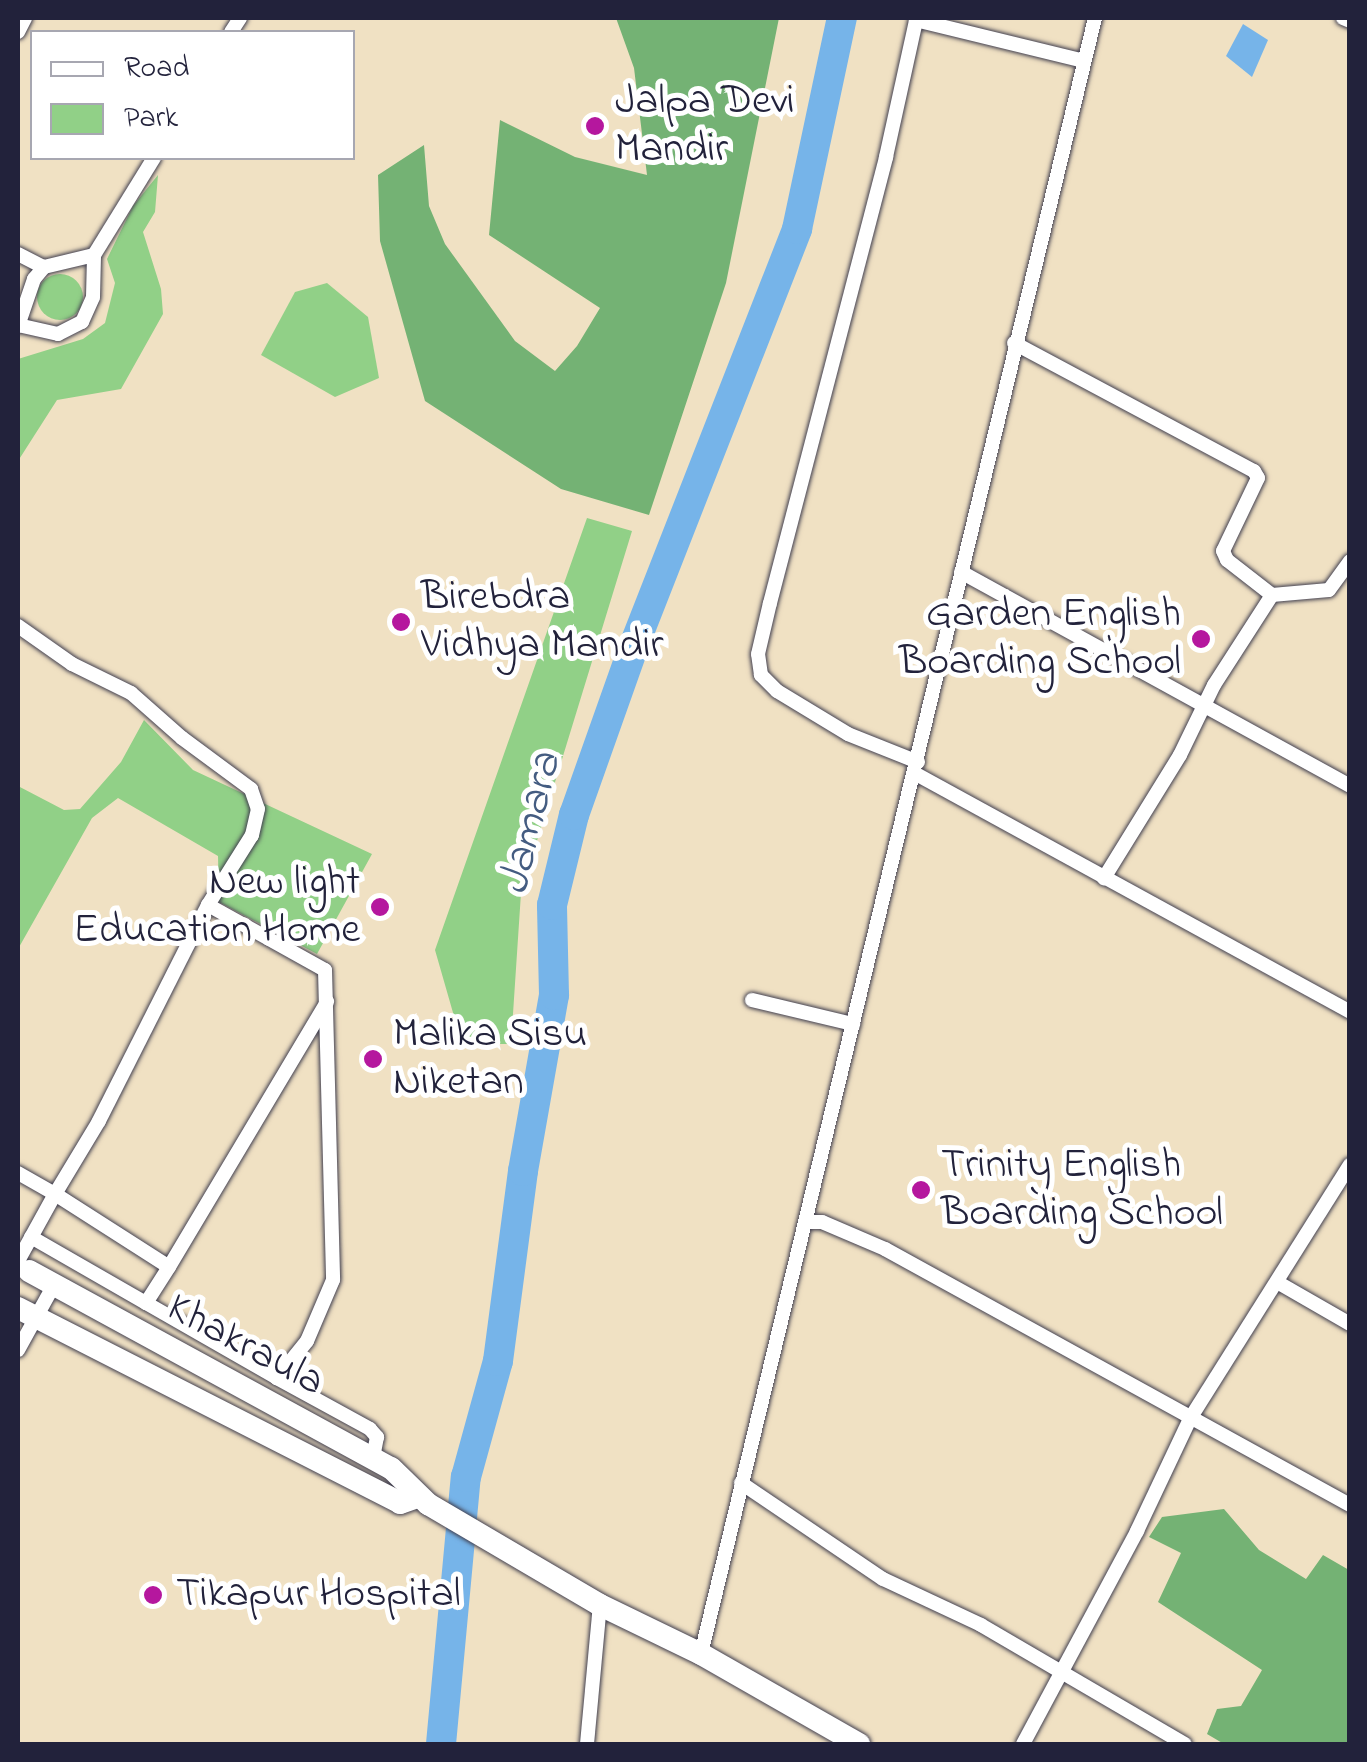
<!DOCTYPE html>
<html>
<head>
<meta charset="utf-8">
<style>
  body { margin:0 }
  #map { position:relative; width:1367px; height:1762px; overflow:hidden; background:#f0e1c3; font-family:"Indie Flower",sans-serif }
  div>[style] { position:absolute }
  .green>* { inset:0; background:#91d087 }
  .round { border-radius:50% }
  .forest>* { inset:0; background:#74b274 }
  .water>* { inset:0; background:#76b4e9 }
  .river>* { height:30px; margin:-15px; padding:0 15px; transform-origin:15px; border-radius:15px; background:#76b4e9 }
  .roads { filter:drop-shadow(0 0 2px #413f4f) drop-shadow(0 0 2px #413f4f) }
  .minor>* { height:14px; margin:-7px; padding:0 7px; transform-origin:7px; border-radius:7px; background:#fff }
  .primary>* { height:22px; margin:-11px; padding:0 11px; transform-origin:11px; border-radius:11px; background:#fff }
  .dots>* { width:28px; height:28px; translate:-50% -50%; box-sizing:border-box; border:5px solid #fff; border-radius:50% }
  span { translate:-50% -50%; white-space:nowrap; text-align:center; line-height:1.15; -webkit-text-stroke:10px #fff; paint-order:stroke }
  .poi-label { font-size:42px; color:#22223b }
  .left { translate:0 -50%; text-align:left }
  .right { translate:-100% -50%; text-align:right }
  .street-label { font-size:42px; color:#22223b }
  .water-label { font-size:45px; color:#445c81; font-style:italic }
  .frame { position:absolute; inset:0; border:20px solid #22223b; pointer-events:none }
  .legend { position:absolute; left:30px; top:30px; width:325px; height:130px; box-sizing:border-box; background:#fff; border:2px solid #a7a7b1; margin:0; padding:12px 18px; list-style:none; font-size:30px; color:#22223b }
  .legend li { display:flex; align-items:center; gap:20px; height:50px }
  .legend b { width:50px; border:2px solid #a7a7b1 }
</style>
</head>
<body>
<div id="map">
  <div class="green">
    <i style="clip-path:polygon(158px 175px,155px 212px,143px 232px,161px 289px,163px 314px,121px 389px,57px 400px,18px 461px,18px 359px,83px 339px,105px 323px,115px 283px,107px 259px,133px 206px)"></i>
    <i class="round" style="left:37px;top:274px;width:46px;height:46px"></i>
    <i style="clip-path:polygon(327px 283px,368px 317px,379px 378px,335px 397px,261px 355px,295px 292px)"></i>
    <i style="clip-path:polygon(587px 518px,632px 531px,521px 893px,511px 1044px,462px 1044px,435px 950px)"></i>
    <i style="clip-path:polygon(144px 720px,193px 770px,372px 854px,317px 954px,219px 902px,218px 856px,118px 798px,92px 818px,18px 949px,18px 786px,64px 810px,80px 809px,121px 762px)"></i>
  </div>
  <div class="forest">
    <i style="clip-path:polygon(616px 18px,779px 18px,726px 283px,649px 515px,561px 489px,425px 401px,380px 241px,378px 175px,424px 145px,429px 206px,445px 244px,515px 341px,555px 371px,577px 346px,600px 308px,489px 235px,500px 120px,575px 157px,647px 175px,634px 68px)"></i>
    <i style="clip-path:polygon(1224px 1509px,1259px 1550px,1306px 1579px,1323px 1555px,1349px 1570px,1349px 1744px,1224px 1744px,1207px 1734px,1217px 1709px,1241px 1706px,1262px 1670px,1158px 1602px,1181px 1553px,1149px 1537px,1162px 1517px)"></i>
  </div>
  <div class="water">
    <i style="clip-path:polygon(1243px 24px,1268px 40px,1252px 77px,1226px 56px)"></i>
  </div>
  <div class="river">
    <i style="left:441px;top:1744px;width:268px;rotate:-84.7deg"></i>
    <i style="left:466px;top:1477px;width:120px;rotate:-74.6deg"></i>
    <i style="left:498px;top:1361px;width:192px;rotate:-82.5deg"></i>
    <i style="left:523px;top:1171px;width:179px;rotate:-80deg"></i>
    <i style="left:554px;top:995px;width:90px;rotate:-91.3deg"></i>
    <i style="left:552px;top:905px;width:93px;rotate:-76.3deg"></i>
    <i style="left:574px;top:815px;width:177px;rotate:-70.5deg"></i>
    <i style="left:633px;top:648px;width:450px;rotate:-68.6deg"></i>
    <i style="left:797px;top:229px;width:216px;rotate:-78deg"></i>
  </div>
  <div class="roads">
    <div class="minor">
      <i style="left:1343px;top:18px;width:8px;rotate:23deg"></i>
      <i style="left:18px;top:32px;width:16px;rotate:-63deg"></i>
      <i style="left:231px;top:32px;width:17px;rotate:-57deg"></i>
      <i style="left:18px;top:254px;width:29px;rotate:27deg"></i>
      <i style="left:18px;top:325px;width:41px;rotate:12.7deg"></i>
      <i style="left:58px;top:334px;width:27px;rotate:-27deg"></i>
      <i style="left:82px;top:322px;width:27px;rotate:-66deg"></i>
      <i style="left:93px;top:297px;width:42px;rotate:-88.6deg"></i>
      <i style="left:18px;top:326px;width:50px;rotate:-71.2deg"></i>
      <i style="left:34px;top:279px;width:16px;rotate:-50deg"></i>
      <i style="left:44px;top:267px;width:51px;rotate:-13.5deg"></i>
      <i style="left:94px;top:255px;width:114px;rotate:-58.3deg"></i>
      <i style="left:1014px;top:343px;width:272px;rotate:28.1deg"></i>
      <i style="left:1254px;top:471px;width:8px;rotate:60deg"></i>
      <i style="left:1258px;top:478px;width:81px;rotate:115.6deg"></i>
      <i style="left:1223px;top:551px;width:10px;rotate:66deg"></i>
      <i style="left:1227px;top:560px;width:57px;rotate:37.9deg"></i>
      <i style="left:1272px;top:595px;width:107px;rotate:122.8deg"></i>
      <i style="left:1214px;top:685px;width:78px;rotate:115.9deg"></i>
      <i style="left:1180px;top:755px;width:145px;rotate:121.7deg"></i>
      <i style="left:961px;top:572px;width:444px;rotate:28.8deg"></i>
      <i style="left:1272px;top:595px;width:57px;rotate:-5deg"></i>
      <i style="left:1329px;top:590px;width:36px;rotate:-54deg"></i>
      <i style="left:18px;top:626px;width:66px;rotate:35.1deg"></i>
      <i style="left:72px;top:664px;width:66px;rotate:26.2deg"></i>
      <i style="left:131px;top:693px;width:68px;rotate:41.4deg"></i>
      <i style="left:182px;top:738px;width:86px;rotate:36.5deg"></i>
      <i style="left:251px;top:789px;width:21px;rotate:71deg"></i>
      <i style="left:258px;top:809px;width:27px;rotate:103deg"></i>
      <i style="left:252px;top:835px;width:83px;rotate:122.2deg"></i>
      <i style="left:208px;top:905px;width:242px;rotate:116.8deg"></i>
      <i style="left:99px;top:1121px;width:85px;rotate:121.1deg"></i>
      <i style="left:55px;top:1194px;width:135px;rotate:32.6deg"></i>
      <i style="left:169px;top:1267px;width:309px;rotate:-59.2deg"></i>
      <i style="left:918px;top:762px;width:75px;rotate:-158.2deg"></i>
      <i style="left:848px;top:734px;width:83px;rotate:-148.8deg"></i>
      <i style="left:777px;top:691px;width:23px;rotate:-135deg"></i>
      <i style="left:761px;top:675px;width:21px;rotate:-98deg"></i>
      <i style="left:758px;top:654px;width:52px;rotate:-76.8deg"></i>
      <i style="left:770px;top:603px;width:461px;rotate:-75.4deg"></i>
      <i style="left:886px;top:157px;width:140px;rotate:-77.6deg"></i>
      <i style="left:916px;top:20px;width:173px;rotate:13.7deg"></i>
      <i style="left:916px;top:774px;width:495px;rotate:28.7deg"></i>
      <i style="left:208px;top:905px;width:134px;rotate:29.1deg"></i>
      <i style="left:325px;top:970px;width:310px;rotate:88.5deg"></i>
      <i style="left:333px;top:1280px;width:66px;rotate:113.1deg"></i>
      <i style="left:307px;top:1341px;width:48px;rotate:129deg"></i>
      <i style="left:277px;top:1378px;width:106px;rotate:28.7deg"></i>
      <i style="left:370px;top:1429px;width:11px;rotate:49deg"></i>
      <i style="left:377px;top:1437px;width:21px;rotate:101deg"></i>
      <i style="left:752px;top:1000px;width:104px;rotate:13.4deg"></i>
      <i style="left:18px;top:1173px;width:43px;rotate:29.6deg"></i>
      <i style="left:55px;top:1194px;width:77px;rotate:118.9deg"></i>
      <i style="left:808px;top:1222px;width:14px"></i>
      <i style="left:822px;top:1222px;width:69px;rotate:23.2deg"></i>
      <i style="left:885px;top:1249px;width:531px;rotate:28.83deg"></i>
      <i style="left:31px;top:1237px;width:133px;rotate:29.9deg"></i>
      <i style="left:146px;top:1303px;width:43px;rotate:-57.4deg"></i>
      <i style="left:1277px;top:1282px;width:84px;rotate:29.9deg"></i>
      <i style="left:146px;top:1303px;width:151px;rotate:29.8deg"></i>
      <i style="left:18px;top:1350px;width:77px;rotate:-61.1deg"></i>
      <i style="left:741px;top:1483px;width:171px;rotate:34.1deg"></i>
      <i style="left:883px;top:1579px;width:108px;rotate:25.1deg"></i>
      <i style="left:981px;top:1625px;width:236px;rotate:30.3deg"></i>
      <i style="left:701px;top:1654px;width:1683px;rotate:-76.46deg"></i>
      <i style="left:587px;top:1744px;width:140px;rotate:-84.7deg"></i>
      <i style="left:1023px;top:1744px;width:242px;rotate:-61.8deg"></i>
      <i style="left:1137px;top:1531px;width:126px;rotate:-64.7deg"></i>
      <i style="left:1191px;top:1417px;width:298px;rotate:-57.8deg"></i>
    </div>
    <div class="primary">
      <i style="left:29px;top:1271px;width:412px;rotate:28.6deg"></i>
      <i style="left:391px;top:1468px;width:52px;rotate:44.2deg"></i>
      <i style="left:428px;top:1504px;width:199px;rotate:30.4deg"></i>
      <i style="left:600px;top:1605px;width:112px;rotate:25.9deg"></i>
      <i style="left:701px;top:1654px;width:182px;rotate:29.7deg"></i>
      <i style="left:18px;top:1308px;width:429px;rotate:27deg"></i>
      <i style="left:400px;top:1503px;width:18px;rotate:-19deg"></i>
    </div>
  </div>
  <div class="dots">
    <i style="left:595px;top:126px;background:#b5179e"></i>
    <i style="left:401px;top:622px;background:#b5179e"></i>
    <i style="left:1201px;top:639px;background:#b5179e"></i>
    <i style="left:380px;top:907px;background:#b5179e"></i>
    <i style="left:373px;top:1059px;background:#b5179e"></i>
    <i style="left:921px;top:1190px;background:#b5179e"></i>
    <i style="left:153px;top:1595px;background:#b5179e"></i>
  </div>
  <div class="poi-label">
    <span class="left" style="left:615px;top:126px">Jalpa Devi<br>Mandir</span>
    <span class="left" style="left:421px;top:622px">Birebdra<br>Vidhya Mandir</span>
    <span class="right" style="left:1181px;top:639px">Garden English<br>Boarding School</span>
    <span class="right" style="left:360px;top:907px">New light<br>Education Home</span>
    <span class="left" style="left:393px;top:1059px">Malika Sisu<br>Niketan</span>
    <span class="left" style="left:941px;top:1190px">Trinity English<br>Boarding School</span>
    <span class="left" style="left:176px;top:1595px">Tikapur Hospital</span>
  </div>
  <div class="street-label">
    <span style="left:245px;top:1346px;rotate:28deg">Khakraula</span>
  </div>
  <div class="water-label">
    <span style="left:532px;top:824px;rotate:-76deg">Jamara</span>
  </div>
  <div class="frame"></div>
  <ul class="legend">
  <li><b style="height:12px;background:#fff"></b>Road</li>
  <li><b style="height:28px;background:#91d087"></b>Park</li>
  </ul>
</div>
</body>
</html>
